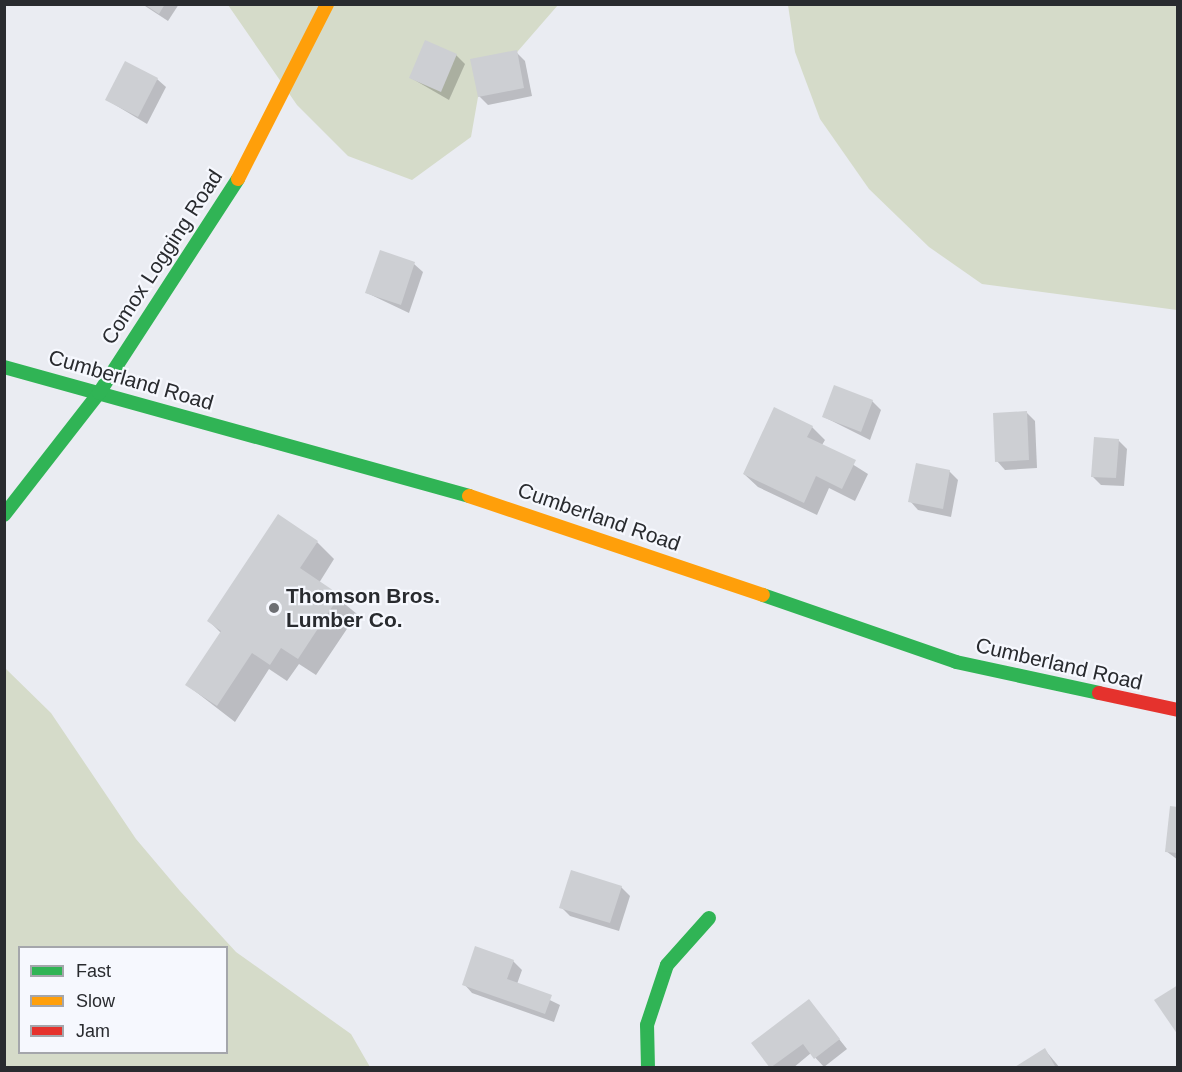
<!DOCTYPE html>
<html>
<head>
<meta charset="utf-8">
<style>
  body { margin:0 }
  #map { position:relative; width:1182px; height:1072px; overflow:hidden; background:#eaecf2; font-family:Arial,sans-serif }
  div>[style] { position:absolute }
  .green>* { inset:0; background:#d5dbc9 }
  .shadow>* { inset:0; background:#0003 }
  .building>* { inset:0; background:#cdcfd3 }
  .fast>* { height:14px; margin:-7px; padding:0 7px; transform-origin:7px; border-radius:7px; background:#30b455 }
  .slow>* { height:14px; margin:-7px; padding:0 7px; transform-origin:7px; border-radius:7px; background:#ff9f0a }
  .jam>* { height:14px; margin:-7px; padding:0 7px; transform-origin:7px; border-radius:7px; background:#e5322d }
  .dots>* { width:16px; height:16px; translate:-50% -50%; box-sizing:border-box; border:3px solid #f6f8fe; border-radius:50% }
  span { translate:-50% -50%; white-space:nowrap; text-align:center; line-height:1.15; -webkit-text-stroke:4.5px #f6f8fe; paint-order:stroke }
  .street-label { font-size:21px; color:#292b2f }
  .poi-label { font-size:21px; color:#292b2f; font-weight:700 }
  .left { translate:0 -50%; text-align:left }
  .frame { position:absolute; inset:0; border:6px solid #292b2f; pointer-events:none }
  .legend { position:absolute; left:18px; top:946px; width:210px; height:108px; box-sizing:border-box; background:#f6f8fe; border:2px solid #a4a6ab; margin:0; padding:8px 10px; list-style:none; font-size:18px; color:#292b2f }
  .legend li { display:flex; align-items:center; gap:12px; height:30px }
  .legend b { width:30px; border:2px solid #a4a6ab }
</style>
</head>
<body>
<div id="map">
  <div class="green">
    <i style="clip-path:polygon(228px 5px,558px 5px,478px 97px,471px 137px,412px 180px,348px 156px,297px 105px)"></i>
    <i style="clip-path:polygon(788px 5px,1177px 5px,1177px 310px,982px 284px,929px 247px,869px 189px,820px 119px,795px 52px)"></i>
    <i style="clip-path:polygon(evenodd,5px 668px,51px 713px,136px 839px,180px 891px,236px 952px,351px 1034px,370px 1067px,5px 1067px,5px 668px,20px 948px,226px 948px,226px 1052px,20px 1052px,20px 948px)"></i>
  </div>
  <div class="shadow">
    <i style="clip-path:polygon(142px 4px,179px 4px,168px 21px)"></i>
    <i style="clip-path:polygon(516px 52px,525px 61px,532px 96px,488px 105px,479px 96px)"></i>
    <i style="clip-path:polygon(456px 55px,465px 64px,449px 100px,411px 78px)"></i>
    <i style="clip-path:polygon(157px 79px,166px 87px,147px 124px,107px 100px)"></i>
    <i style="clip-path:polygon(414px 264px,423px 272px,409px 313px,367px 293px)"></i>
    <i style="clip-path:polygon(872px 401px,881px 410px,870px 440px,824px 417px)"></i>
    <i style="clip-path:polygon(1026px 412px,1035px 421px,1037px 468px,1005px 470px,997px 461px)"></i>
    <i style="clip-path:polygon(812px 427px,825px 440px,822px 445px,868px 474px,855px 501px,829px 488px,817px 515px,758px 487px,744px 474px)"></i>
    <i style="clip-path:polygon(1118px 440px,1127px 449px,1124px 486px,1101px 485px,1092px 476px)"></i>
    <i style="clip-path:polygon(949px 471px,958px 480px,951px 517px,918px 510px,910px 501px)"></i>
    <i style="clip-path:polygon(317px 542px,334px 559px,319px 583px,357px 614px,316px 675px,299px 664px,287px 681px,269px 669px,235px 722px,187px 685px,221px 633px,209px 621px)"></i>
    <i style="clip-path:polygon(1178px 809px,1178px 860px,1166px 851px)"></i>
    <i style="clip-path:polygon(621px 887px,630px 896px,619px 931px,570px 916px,561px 907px)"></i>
    <i style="clip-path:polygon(513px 961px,522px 970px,517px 984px,560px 1005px,554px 1022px,472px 993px,464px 984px)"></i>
    <i style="clip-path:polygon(809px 1001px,847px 1049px,824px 1067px,811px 1053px,793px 1068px,772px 1068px,753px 1043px)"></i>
    <i style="clip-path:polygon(1045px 1050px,1060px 1068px,1018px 1068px)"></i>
  </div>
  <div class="building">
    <i style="clip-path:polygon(144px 4px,165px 4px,159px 14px)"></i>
    <i style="clip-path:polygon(425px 40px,457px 54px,441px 92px,409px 78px)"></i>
    <i style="clip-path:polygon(517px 50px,524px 88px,478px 97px,470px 59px)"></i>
    <i style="clip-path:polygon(125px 61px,158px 78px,138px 117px,105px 100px)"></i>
    <i style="clip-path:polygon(380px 250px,415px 262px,401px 305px,365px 293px)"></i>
    <i style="clip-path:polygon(834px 385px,873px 400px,861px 432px,822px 417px)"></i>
    <i style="clip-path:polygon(774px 407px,813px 426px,807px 437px,856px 460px,842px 489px,816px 476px,804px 503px,743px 474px)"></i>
    <i style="clip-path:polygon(1027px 411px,1029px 460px,995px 462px,993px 413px)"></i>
    <i style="clip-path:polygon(1094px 437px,1119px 439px,1116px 478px,1091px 477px)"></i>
    <i style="clip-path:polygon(916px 463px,950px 470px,943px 509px,908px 502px)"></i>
    <i style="clip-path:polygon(278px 514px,318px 541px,300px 568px,340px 595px,298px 659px,281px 648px,270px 665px,252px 653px,217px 706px,185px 685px,221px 631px,207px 621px)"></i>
    <i style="clip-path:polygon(1170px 806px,1178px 807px,1178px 853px,1165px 852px)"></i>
    <i style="clip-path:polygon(571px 870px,622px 886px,610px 923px,559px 908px)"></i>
    <i style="clip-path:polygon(475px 946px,514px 960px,507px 979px,552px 995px,545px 1014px,462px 985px)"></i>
    <i style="clip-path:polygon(1178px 985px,1178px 1035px,1154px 1000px)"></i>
    <i style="clip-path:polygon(809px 999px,840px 1039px,814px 1059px,803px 1044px,770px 1068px,751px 1043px)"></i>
    <i style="clip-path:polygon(1045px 1048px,1056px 1068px,1013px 1068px)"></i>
  </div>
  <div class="fast">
    <i style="left:4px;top:367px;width:483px;rotate:15.5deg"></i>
    <i style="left:4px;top:515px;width:155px;rotate:-52.1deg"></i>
    <i style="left:99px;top:393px;width:255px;rotate:-57deg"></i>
    <i style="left:763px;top:595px;width:204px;rotate:19.1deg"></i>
    <i style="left:956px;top:662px;width:146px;rotate:12.2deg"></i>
    <i style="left:648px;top:1068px;width:43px;rotate:-91.3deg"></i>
    <i style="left:647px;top:1025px;width:63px;rotate:-71.6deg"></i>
    <i style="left:667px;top:965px;width:63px;rotate:-48.2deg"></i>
  </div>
  <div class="slow">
    <i style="left:238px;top:179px;width:196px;rotate:-63deg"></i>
    <i style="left:469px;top:496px;width:310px;rotate:18.6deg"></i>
  </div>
  <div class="jam">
    <i style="left:1099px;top:693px;width:81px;rotate:12.1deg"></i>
  </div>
  <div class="dots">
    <i style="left:274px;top:608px;background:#6d6f73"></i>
  </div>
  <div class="street-label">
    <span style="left:162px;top:257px;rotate:-57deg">Comox Logging Road</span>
    <span style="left:131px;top:380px;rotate:16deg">Cumberland Road</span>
    <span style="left:599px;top:517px;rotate:19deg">Cumberland Road</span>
    <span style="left:1059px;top:664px;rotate:13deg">Cumberland Road</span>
  </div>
  <div class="poi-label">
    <span class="left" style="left:286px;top:608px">Thomson Bros.<br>Lumber Co.</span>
  </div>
  <div class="frame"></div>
  <ul class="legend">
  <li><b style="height:8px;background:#30b455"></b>Fast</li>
  <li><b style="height:8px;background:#ff9f0a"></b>Slow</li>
  <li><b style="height:8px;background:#e5322d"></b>Jam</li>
  </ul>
</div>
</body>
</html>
